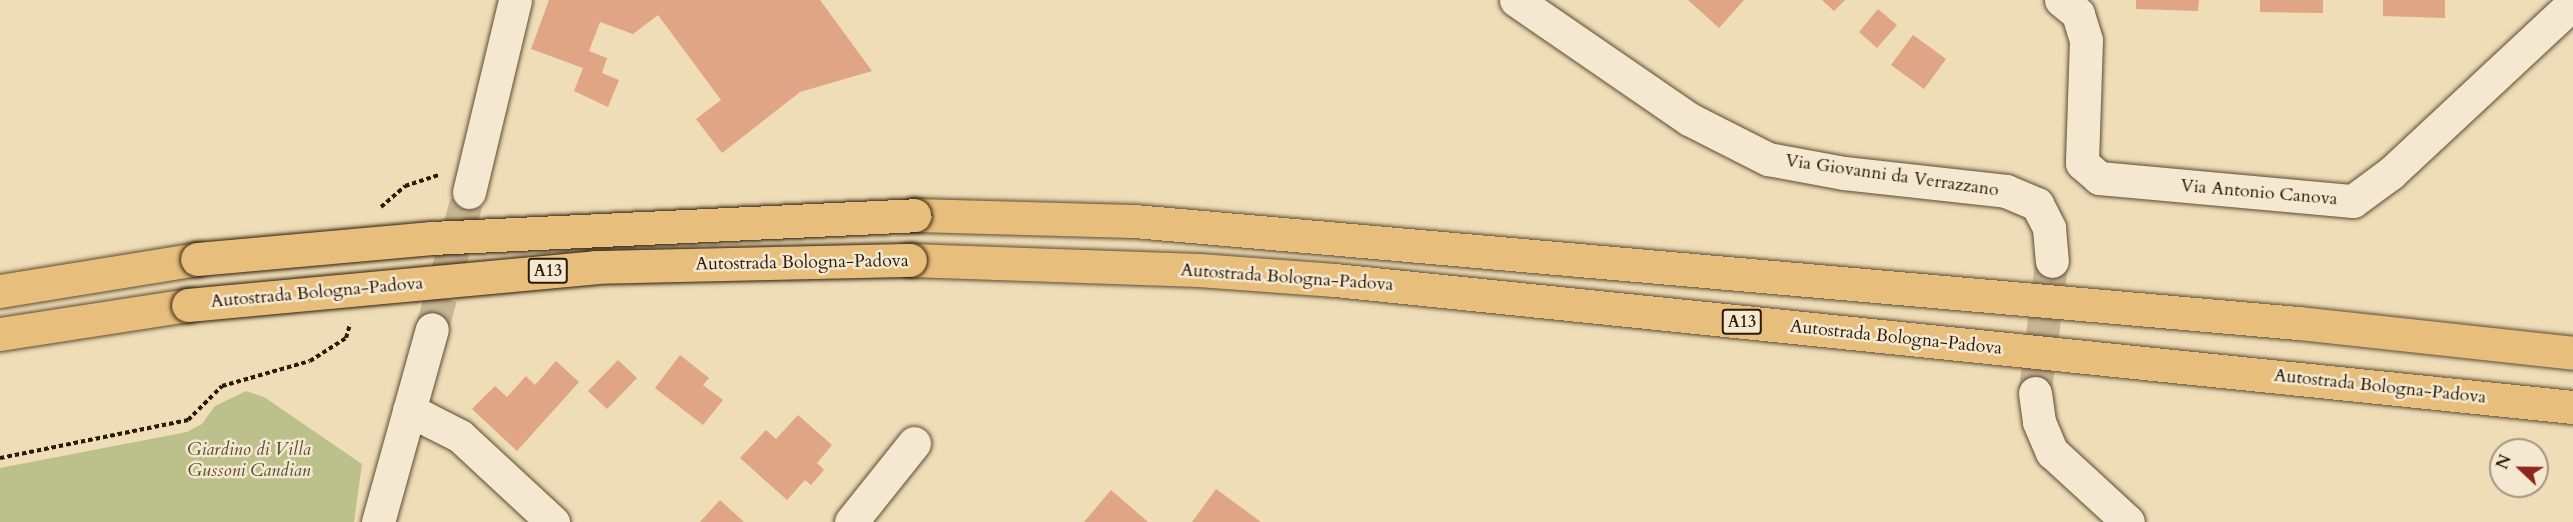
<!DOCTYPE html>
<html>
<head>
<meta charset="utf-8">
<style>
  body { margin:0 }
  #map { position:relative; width:2573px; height:522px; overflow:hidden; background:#eeddb6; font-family:Cardo,serif }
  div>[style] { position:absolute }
  .green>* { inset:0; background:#bcc08b }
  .building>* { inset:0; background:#dfa585 }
  .minor-tunnel>* { height:33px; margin-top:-16.5px; transform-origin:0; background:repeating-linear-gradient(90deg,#c7b693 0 33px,transparent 0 49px) }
  .tertiary-tunnel>* { height:33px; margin-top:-16.5px; transform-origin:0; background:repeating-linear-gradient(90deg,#c7b693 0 33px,transparent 0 49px) }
  .path>* { height:4px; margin-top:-2px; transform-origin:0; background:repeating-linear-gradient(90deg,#2d1a07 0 4.5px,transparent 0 7.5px) }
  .roads { filter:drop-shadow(0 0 2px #5d4b33) drop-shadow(0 0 2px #5d4b33) }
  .minor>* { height:33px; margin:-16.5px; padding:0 16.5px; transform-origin:16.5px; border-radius:16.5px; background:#f4e9d0 }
  .tertiary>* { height:33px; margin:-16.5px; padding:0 16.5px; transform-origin:16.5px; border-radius:16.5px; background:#f4e9d0 }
  .motorway>* { height:33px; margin:-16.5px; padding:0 16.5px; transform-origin:16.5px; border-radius:16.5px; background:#e7be7b }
  .bridges { filter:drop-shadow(0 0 2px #2d1a07) drop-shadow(0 0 2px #2d1a07) }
  .motorway-bridge>* { height:33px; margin:-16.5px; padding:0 16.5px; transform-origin:16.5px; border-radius:16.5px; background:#e7be7b }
  span { translate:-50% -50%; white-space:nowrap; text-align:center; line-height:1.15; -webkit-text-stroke:5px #f4e9d0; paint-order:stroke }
  .shield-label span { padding:2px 4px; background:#f4e9d0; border:2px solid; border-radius:4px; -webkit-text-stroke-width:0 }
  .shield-label { font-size:16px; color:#2d1a07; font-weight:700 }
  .street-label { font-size:18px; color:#2d1a07 }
  .park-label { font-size:18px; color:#584c2f; font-style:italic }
  .north { position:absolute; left:2489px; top:438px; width:60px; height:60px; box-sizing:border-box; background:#f4e9d0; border:2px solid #a49680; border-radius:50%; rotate:292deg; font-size:16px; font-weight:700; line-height:24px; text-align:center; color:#2d1a07 }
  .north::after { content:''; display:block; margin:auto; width:21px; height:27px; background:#8f2418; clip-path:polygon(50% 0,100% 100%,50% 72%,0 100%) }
</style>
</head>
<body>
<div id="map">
  <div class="green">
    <i style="clip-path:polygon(246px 391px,264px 397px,362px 464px,354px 522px,0 522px,0 468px,187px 432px,202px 424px,215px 406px)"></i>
  </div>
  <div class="building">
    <i style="clip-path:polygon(549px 0,820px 0,872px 71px,800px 92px,722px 153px,696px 119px,721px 100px,658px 15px,633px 34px,600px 22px,589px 51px,607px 58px,602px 73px,619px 80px,608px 107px,574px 91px,583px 68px,531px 49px)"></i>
    <i style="clip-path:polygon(1688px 0,1744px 0,1719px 28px)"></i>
    <i style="clip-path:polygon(1822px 0,1845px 0,1834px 11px)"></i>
    <i style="clip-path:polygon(2136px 0,2199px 0,2198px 11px,2136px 9px)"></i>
    <i style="clip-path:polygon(2260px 0,2323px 0,2323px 13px,2260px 12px)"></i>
    <i style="clip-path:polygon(2383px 0,2445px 0,2445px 18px,2383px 16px)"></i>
    <i style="clip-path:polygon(1878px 9px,1897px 25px,1877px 48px,1859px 32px)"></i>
    <i style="clip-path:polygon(1913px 35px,1946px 59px,1924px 89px,1891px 65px)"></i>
    <i style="clip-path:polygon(680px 355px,709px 378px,703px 385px,723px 400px,703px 425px,655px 388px)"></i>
    <i style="clip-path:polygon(618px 360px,637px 378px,607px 409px,588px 391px)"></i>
    <i style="clip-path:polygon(556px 361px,579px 382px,517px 451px,472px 409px,495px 386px,507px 397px,526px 376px,535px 385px)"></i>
    <i style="clip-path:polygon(798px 415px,832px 445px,817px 463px,824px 470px,811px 485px,805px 480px,787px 500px,740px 458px,766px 430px,776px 439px)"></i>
    <i style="clip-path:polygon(1216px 489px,1242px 508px,1261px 522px,1192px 522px)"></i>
    <i style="clip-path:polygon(1111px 490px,1148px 522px,1084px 522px)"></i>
    <i style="clip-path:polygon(720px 500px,744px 522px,700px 522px)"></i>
  </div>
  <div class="minor-tunnel">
    <i style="left:2035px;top:393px;width:133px;rotate:-82.7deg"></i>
  </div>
  <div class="tertiary-tunnel">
    <i style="left:432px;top:329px;width:142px;rotate:-74.9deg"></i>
  </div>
  <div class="path">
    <i style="left:381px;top:207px;width:32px;rotate:-41deg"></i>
    <i style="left:405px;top:186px;width:35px;rotate:-18deg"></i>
    <i style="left:0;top:458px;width:192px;rotate:-11.4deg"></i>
    <i style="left:188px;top:420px;width:48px;rotate:-45deg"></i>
    <i style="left:222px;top:386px;width:91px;rotate:-15.9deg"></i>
    <i style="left:310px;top:361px;width:43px;rotate:-32.6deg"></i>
    <i style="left:346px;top:338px;width:15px;rotate:-74deg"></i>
  </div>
  <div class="roads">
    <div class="minor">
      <i style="left:1516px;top:0;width:210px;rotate:34.5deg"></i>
      <i style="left:1689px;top:119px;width:89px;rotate:26.9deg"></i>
      <i style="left:1768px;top:159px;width:77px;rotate:10.4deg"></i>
      <i style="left:1844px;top:173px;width:163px;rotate:6.3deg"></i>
      <i style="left:2006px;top:191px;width:34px;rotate:23deg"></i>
      <i style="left:2037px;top:204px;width:27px;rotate:63deg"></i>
      <i style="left:2049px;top:228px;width:33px;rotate:85deg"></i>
      <i style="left:2061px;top:0;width:22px;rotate:39deg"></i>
      <i style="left:2078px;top:14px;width:27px;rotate:73deg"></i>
      <i style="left:2086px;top:40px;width:123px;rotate:91.9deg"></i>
      <i style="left:2082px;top:163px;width:23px;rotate:41deg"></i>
      <i style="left:2099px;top:178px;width:255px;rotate:5.2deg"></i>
      <i style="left:2353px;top:201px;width:47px;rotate:-36.4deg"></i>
      <i style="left:2391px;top:173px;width:249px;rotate:-43deg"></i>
      <i style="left:2035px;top:393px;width:29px;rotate:82deg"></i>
      <i style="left:2039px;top:422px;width:33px;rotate:67deg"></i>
      <i style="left:2052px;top:452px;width:103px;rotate:42.6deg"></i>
      <i style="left:409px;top:410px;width:57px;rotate:27deg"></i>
      <i style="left:460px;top:436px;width:127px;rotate:42.8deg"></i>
      <i style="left:851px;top:522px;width:101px;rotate:-51.4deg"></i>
    </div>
    <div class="tertiary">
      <i style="left:469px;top:192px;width:197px;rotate:-76.5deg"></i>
      <i style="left:378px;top:522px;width:200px;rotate:-74.4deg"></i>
    </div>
    <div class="motorway">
      <i style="left:914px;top:215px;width:220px;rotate:1.6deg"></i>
      <i style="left:1134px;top:221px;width:1168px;rotate:5.01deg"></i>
      <i style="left:2298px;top:323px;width:277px;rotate:6.2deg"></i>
      <i style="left:910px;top:260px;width:289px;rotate:2deg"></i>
      <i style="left:1199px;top:270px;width:136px;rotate:4.2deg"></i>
      <i style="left:1335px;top:280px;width:1244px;rotate:5.86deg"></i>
      <i style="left:0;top:291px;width:200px;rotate:-9.2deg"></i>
      <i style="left:0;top:334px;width:190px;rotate:-8.8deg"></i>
    </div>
  </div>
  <div class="bridges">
    <div class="motorway-bridge">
      <i style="left:197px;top:259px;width:236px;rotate:-5.1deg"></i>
      <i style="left:432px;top:238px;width:483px;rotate:-2.7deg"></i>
      <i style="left:188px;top:305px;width:409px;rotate:-5.3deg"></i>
      <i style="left:595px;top:267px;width:315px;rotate:-1.3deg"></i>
    </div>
  </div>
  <div class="shield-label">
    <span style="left:548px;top:271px">A13</span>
    <span style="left:1742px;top:322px">A13</span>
  </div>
  <div class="street-label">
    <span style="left:1892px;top:176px;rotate:8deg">Via Giovanni da Verrazzano</span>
    <span style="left:2259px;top:193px;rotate:5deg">Via Antonio Canova</span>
    <span style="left:802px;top:263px;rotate:-1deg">Autostrada Bologna-Padova</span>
    <span style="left:1287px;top:278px;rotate:4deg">Autostrada Bologna-Padova</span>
    <span style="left:317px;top:293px;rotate:-5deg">Autostrada Bologna-Padova</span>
    <span style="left:1896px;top:338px;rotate:6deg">Autostrada Bologna-Padova</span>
    <span style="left:2380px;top:387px;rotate:6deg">Autostrada Bologna-Padova</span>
  </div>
  <div class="park-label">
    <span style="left:249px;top:461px">Giardino di Villa<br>Gussoni Candian</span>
  </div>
  <div class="north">N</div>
</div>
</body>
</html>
